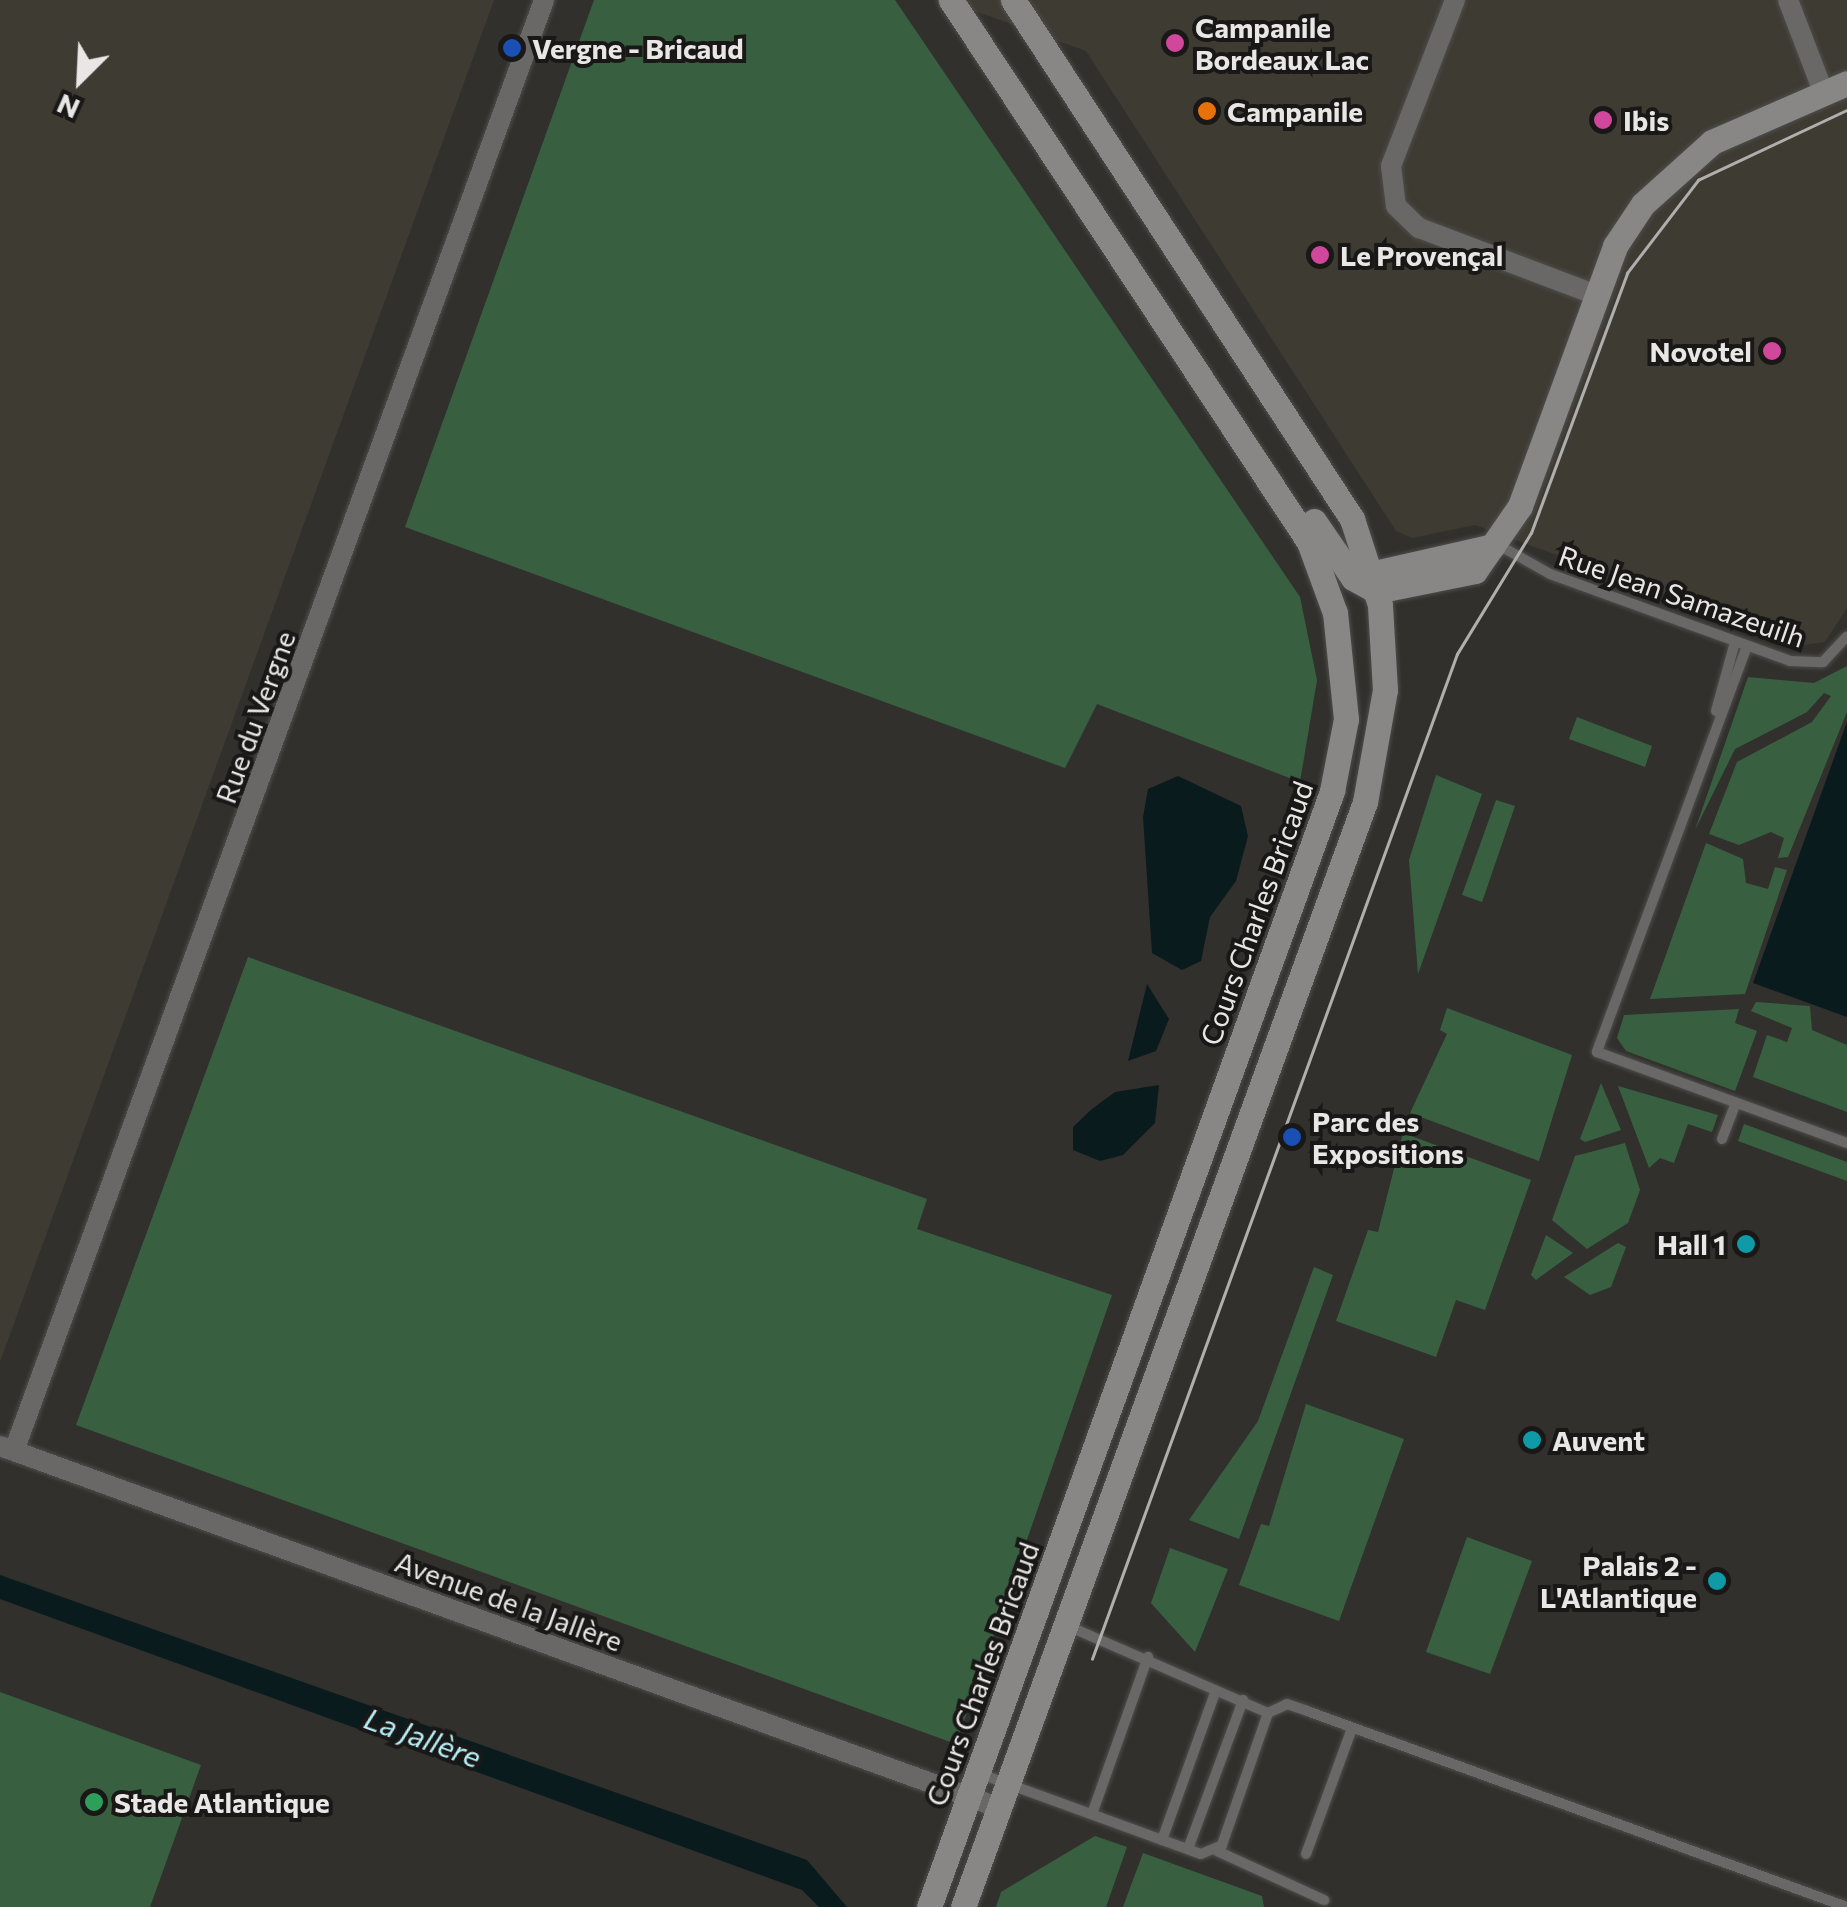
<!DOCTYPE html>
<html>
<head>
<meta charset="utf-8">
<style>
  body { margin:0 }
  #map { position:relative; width:1847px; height:1907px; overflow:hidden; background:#31302d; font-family:Commissioner,sans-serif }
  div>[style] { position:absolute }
  .built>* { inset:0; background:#3e3b33 }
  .green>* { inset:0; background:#386040 }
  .water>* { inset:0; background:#0a1b1d }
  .roads { filter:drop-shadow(0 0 2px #4e4d4b) drop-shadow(0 0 2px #4e4d4b) }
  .lane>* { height:10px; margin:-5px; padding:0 5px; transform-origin:5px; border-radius:5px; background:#696867 }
  .street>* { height:20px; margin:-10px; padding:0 10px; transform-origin:10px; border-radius:10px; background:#696867 }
  .secondary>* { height:25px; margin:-12.5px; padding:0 12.5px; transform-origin:12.5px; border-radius:12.5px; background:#898786 }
  .tram>* { height:2.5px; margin:-1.25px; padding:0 1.25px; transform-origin:1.25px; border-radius:1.25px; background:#b0afad }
  .dots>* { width:28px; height:28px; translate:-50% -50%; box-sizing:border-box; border:5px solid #191817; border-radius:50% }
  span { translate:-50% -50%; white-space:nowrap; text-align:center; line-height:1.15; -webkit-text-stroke:8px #191817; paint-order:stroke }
  .poi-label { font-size:28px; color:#e8e7e6; font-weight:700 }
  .left { translate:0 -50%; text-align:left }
  .right { translate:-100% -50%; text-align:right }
  .street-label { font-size:28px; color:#e8e7e6 }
  .water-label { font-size:30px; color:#b7eff6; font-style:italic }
  .north { position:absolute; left:30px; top:30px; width:100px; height:100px; -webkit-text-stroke:8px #191817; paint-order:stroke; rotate:204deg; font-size:28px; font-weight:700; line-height:40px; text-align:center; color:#e8e7e6 }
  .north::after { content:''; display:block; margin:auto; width:35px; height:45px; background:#e8e7e6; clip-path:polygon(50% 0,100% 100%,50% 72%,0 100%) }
</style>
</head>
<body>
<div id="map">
  <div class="built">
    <i style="clip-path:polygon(0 0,494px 0,0 1362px)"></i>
    <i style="clip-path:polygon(944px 0,1847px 0,1847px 608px,1825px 642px,1803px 645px,1475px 525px,1412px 538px,1396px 531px,1086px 51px)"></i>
  </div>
  <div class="green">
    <i style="clip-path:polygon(594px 0,895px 0,1300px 597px,1317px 680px,1300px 782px,1097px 704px,1065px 768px,405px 527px)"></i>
    <i style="clip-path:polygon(1847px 666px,1847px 712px,1788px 857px,1778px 858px,1784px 838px,1771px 832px,1739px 845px,1709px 834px,1737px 762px,1812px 722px,1831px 696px,1824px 693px,1807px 712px,1735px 749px,1695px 830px,1748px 677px,1814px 683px)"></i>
    <i style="clip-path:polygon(1577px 717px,1652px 746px,1645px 767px,1569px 739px)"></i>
    <i style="clip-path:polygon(1436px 775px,1482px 794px,1418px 974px,1409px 860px)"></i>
    <i style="clip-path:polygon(1496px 800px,1515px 806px,1482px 902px,1462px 895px)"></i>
    <i style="clip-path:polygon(1706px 843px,1743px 859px,1746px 883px,1768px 889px,1775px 867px,1787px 870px,1745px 994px,1650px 999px)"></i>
    <i style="clip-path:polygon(248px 957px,927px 1199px,917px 1229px,1112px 1295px,956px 1744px,76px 1425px)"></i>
    <i style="clip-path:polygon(1756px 1002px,1810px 1006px,1812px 1030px,1847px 1045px,1847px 1112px,1753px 1077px,1767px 1035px,1787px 1042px,1792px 1028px,1751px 1011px)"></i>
    <i style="clip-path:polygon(1447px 1008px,1572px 1055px,1539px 1161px,1410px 1113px,1447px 1034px,1440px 1030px)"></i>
    <i style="clip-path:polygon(1739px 1009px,1735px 1023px,1757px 1031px,1735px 1091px,1626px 1051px,1617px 1038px,1624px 1015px)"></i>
    <i style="clip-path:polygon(1601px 1083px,1621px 1130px,1585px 1142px,1580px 1139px)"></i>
    <i style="clip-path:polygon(1618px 1086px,1718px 1115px,1712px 1132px,1688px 1124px,1674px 1163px,1660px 1158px,1649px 1168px)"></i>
    <i style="clip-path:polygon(1744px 1124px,1847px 1162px,1847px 1181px,1738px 1141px)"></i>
    <i style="clip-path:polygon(1403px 1133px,1531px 1180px,1485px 1310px,1456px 1300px,1436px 1357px,1336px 1321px,1368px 1230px,1378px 1232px)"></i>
    <i style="clip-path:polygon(1625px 1143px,1640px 1190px,1628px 1223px,1587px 1249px,1552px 1220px,1575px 1156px)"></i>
    <i style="clip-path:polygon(1546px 1235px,1573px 1253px,1536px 1280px,1531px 1275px)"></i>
    <i style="clip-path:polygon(1618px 1243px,1626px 1247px,1611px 1287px,1590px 1295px,1564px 1277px)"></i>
    <i style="clip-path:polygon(1314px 1267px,1333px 1275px,1239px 1539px,1189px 1520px,1258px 1421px)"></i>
    <i style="clip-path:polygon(1306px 1404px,1404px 1439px,1339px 1621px,1239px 1585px,1261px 1524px,1269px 1526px)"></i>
    <i style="clip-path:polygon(1467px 1537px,1532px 1561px,1490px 1674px,1426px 1652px)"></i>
    <i style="clip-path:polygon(1170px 1548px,1228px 1569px,1195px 1652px,1151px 1603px)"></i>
    <i style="clip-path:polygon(0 1692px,201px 1765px,150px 1907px,0 1907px)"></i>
    <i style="clip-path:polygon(1095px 1836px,1127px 1847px,1106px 1907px,996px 1907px,1001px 1892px)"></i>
    <i style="clip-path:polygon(1143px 1853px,1262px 1896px,1264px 1907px,1123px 1907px)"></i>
  </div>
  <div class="water">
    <i style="clip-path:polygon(1847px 722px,1847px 1017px,1753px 983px)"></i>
    <i style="clip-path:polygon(1178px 776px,1241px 806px,1248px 836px,1236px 881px,1210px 917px,1201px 961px,1182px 970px,1152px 953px,1143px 817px,1148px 789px)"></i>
    <i style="clip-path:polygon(1147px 984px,1169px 1019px,1156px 1051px,1128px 1061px)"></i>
    <i style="clip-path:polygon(1159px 1085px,1155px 1123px,1123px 1155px,1100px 1161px,1073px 1150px,1073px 1127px,1092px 1109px,1115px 1092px)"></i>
    <i style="clip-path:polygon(0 1575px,807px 1860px,847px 1907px,819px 1907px,802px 1890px,0 1599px)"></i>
  </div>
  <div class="roads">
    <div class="lane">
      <i style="left:1497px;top:544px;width:61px;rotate:29.5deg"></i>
      <i style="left:1550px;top:574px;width:255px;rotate:19.9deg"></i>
      <i style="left:1790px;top:661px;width:33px;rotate:2deg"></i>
      <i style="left:1823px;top:662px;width:35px;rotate:-47deg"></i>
      <i style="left:1747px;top:646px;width:433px;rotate:110.3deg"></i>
      <i style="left:1597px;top:1052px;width:266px;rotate:20deg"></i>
      <i style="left:1716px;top:711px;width:72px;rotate:-74.6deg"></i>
      <i style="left:1722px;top:1139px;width:39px;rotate:-69deg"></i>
      <i style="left:1268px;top:1713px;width:21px;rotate:-25deg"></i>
      <i style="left:1287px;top:1704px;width:21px;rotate:19deg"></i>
      <i style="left:1307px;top:1711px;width:574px;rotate:19.95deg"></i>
      <i style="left:978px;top:1773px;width:237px;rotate:20deg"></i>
      <i style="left:1201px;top:1854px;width:23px;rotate:-23deg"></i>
      <i style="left:1222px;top:1845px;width:140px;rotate:-70.8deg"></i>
      <i style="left:1268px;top:1713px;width:218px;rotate:-156.5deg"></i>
      <i style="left:1092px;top:1814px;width:167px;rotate:-70.4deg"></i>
      <i style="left:1162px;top:1840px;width:159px;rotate:-70.2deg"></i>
      <i style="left:1188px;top:1849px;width:159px;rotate:-69.7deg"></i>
      <i style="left:1217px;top:1851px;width:118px;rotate:24.6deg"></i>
      <i style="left:1306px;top:1854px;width:134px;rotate:-69.9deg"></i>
    </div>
    <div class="street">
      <i style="left:1455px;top:0;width:178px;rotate:111.1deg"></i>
      <i style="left:1391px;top:166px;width:40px;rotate:82.9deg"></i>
      <i style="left:1396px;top:206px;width:32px;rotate:44deg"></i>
      <i style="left:1419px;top:228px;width:189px;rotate:20.7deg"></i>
      <i style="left:1788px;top:0;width:97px;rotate:69deg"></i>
      <i style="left:0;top:1446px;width:1064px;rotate:19.9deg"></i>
      <i style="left:14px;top:1451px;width:1545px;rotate:-69.93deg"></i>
    </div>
    <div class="secondary">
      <i style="left:1314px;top:521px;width:69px;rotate:55.6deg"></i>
      <i style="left:1353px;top:578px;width:26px;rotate:29deg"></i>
      <i style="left:1376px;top:591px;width:101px;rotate:-11.4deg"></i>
      <i style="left:1475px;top:571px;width:79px;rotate:-55.3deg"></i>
      <i style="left:1520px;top:506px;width:277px;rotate:-69.9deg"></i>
      <i style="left:1615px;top:246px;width:50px;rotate:-56.3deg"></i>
      <i style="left:1643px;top:204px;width:93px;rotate:-41.9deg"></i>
      <i style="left:1712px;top:142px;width:147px;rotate:-23.6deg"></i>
      <i style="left:1357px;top:577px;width:139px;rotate:-12.8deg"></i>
      <i style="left:929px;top:1907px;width:1187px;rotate:-70.14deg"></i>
      <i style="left:1332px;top:791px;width:73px;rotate:-79deg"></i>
      <i style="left:1346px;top:719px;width:107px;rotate:-95.9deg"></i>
      <i style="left:1335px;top:613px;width:76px;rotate:-110.1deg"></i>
      <i style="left:1309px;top:542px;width:650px;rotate:-123.45deg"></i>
      <i style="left:963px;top:1907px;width:1176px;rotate:-70.01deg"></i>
      <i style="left:1365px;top:802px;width:114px;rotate:-79.9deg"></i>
      <i style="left:1385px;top:690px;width:85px;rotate:-93.4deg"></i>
      <i style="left:1380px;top:605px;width:90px;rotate:-108deg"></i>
      <i style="left:1352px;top:519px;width:620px;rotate:-123.15deg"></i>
    </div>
  </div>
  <div class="tram">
    <i style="left:1092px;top:1659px;width:1069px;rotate:-70.04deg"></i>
    <i style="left:1457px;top:654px;width:142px;rotate:-58.6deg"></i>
    <i style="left:1531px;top:533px;width:277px;rotate:-69.7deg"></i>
    <i style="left:1627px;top:273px;width:117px;rotate:-52.6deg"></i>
    <i style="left:1698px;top:180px;width:165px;rotate:-25.2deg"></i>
  </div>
  <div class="dots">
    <i style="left:1175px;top:43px;background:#d1479c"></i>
    <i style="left:512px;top:48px;background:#1a4fb4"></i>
    <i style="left:1207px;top:111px;background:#e8710a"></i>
    <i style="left:1603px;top:120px;background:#d1479c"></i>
    <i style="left:1320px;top:255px;background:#d1479c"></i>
    <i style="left:1772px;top:351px;background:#d1479c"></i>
    <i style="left:1292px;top:1137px;background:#1a4fb4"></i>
    <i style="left:1746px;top:1244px;background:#0f9aa8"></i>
    <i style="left:1532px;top:1440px;background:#0f9aa8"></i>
    <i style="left:1717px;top:1581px;background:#0f9aa8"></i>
    <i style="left:94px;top:1802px;background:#2e9e5b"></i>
  </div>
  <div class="poi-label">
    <span class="left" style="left:1195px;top:43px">Campanile<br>Bordeaux Lac</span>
    <span class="left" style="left:532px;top:48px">Vergne - Bricaud</span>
    <span class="left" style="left:1227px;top:111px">Campanile</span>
    <span class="left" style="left:1623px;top:120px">Ibis</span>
    <span class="left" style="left:1340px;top:255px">Le Provençal</span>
    <span class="right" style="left:1752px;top:351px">Novotel</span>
    <span class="left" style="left:1312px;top:1137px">Parc des<br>Expositions</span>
    <span class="right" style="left:1726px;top:1244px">Hall 1</span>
    <span class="left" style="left:1552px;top:1440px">Auvent</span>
    <span class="right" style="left:1697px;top:1581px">Palais 2 -<br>L'Atlantique</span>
    <span class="left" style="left:114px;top:1802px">Stade Atlantique</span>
  </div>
  <div class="street-label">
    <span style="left:1682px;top:596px;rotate:19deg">Rue Jean Samazeuilh</span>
    <span style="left:255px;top:717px;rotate:-70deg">Rue du Vergne</span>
    <span style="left:1256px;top:913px;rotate:-70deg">Cours Charles Bricaud</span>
    <span style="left:509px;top:1601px;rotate:20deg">Avenue de la Jallère</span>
    <span style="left:982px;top:1674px;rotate:-70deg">Cours Charles Bricaud</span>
  </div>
  <div class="water-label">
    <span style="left:423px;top:1737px;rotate:20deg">La Jallère</span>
  </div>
  <div class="north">N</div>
</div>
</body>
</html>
